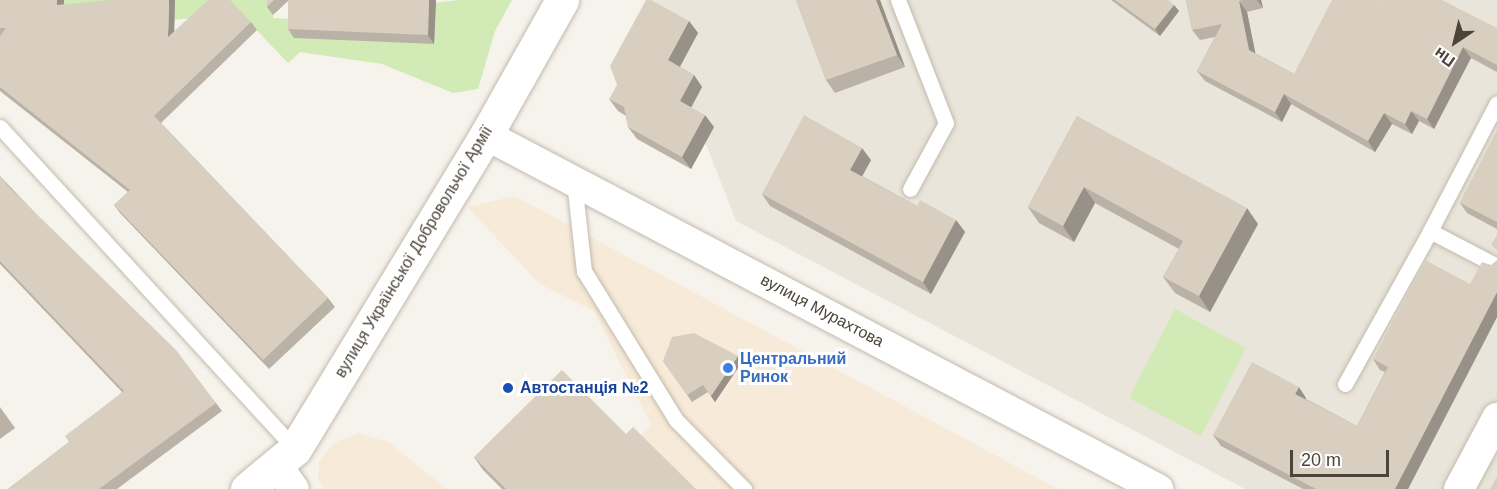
<!DOCTYPE html>
<html>
<head>
<meta charset="utf-8">
<style>
  body { margin:0 }
  #map { position:relative; width:1497px; height:489px; overflow:hidden; background:#f6f3ec; font-family:Helvetica,sans-serif }
  div>[style] { position:absolute }
  .residential>* { inset:0; background:#eae5da }
  .commercial>* { inset:0; background:#f7ead8 }
  .green>* { inset:0; background:#d2eab5 }
  .roads { filter:drop-shadow(0 0 2px #c2bbae) drop-shadow(0 0 2px #c2bbae) }
  .service>* { height:15px; margin:-7.5px; padding:0 7.5px; transform-origin:7.5px; border-radius:7.5px; background:#fff }
  .minor>* { height:30px; margin:-15px; padding:0 15px; transform-origin:15px; border-radius:15px; background:#fff }
  .tertiary>* { height:33px; margin:-16.5px; padding:0 16.5px; transform-origin:16.5px; border-radius:16.5px; background:#fff }
  .wall>* { inset:0; background:#bab2a6 }
  .shaded-wall>* { inset:0; background:#979187 }
  .building>* { inset:0; background:#d8cfc1 }
  .dots>* { width:16px; height:16px; translate:-50% -50%; box-sizing:border-box; border:3px solid #fff; border-radius:50% }
  span { translate:-50% -50%; white-space:nowrap; text-align:center; line-height:1.15; -webkit-text-stroke:6px #fff; paint-order:stroke }
  .street-label { font-size:16px; color:#4b4439 }
  .shop-label { font-size:16px; color:#366cbe; font-weight:700 }
  .left { translate:0 -50%; text-align:left }
  .transit-label { font-size:16px; color:#164399; font-weight:700 }
  .north { position:absolute; left:1425px; top:12px; width:60px; height:60px; -webkit-text-stroke:4px #fff; paint-order:stroke; rotate:215deg; font-size:16px; font-weight:700; line-height:24px; text-align:center; color:#4b4439 }
  .north::after { content:''; display:block; margin:auto; width:21px; height:27px; background:#4b4439; clip-path:polygon(50% 0,100% 100%,50% 72%,0 100%) }
  .scale { position:absolute; left:1290px; top:450px; width:99px; height:27px; box-sizing:border-box; border:3px solid #4b4439; border-top:0; padding-left:8px; font-size:18px; line-height:21px; white-space:nowrap; color:#4b4439; -webkit-text-stroke:4px #fff; paint-order:stroke }
</style>
</head>
<body>
<div id="map">
  <div class="residential">
    <i style="clip-path:polygon(650px 0,1497px 0,1497px 489px,1245px 489px,736px 221px)"></i>
  </div>
  <div class="commercial">
    <i style="clip-path:polygon(515px 196px,1058px 489px,587px 489px,651px 425px,594px 311px,540px 284px,467px 207px)"></i>
    <i style="clip-path:polygon(358px 433px,388px 442px,447px 489px,324px 489px,318px 480px,319px 461px,334px 443px)"></i>
  </div>
  <div class="green">
    <i style="clip-path:polygon(0 0,137px 0,175px 9px,175px 0,223px 0,205px 17px,148px 22px)"></i>
    <i style="clip-path:polygon(228px 0,273px 0,273px 18px,294px 19px,459px 0,512px 0,495px 31px,478px 89px,453px 93px,382px 64px,300px 52px,288px 63px)"></i>
    <i style="clip-path:polygon(1175px 309px,1246px 348px,1201px 436px,1129px 398px)"></i>
  </div>
  <div class="roads">
    <div class="service">
      <i style="left:898px;top:0;width:132px;rotate:68.7deg"></i>
      <i style="left:946px;top:123px;width:75px;rotate:118.6deg"></i>
      <i style="left:0;top:127px;width:437px;rotate:47.5deg"></i>
      <i style="left:574px;top:181px;width:91px;rotate:83.7deg"></i>
      <i style="left:584px;top:271px;width:175px;rotate:58.3deg"></i>
      <i style="left:676px;top:420px;width:97px;rotate:45.4deg"></i>
      <i style="left:1430px;top:231px;width:144px;rotate:-62.4deg"></i>
      <i style="left:1345px;top:384px;width:175px;rotate:-60.9deg"></i>
      <i style="left:1430px;top:231px;width:76px;rotate:27.6deg"></i>
    </div>
    <div class="minor">
      <i style="left:486px;top:135px;width:760px;rotate:27.78deg"></i>
      <i style="left:277px;top:465px;width:29px;rotate:55deg"></i>
      <i style="left:1459px;top:489px;width:81px;rotate:-61.8deg"></i>
    </div>
    <div class="tertiary">
      <i style="left:247px;top:489px;width:62px;rotate:-39.8deg"></i>
      <i style="left:295px;top:449px;width:368px;rotate:-58.7deg"></i>
      <i style="left:486px;top:135px;width:155px;rotate:-60.6deg"></i>
    </div>
  </div>
  <div class="wall">
    <i style="clip-path:polygon(0 0,64px 0,64px 5px,175px 31px,251px 22px,257px 30px,161px 123px,328px 298px,335px 307px,269px 369px,120px 213px,114px 205px,128px 192px,0 91px)"></i>
    <i style="clip-path:polygon(267px 0,436px 0,434px 44px,294px 38px,288px 29px,288px 1px,273px 15px,267px 7px)"></i>
    <i style="clip-path:polygon(796px 0,880px 0,905px 67px,835px 93px,826px 80px)"></i>
    <i style="clip-path:polygon(1111px 0,1168px 0,1179px 11px,1160px 36px)"></i>
    <i style="clip-path:polygon(1186px 0,1261px 0,1263px 8px,1247px 12px,1255px 53px,1294px 74px,1497px 28px,1497px 72px,1471px 58px,1434px 129px,1419px 121px,1412px 134px,1392px 124px,1375px 152px,1291px 104px,1282px 122px,1205px 81px,1197px 71px,1215px 37px,1200px 40px,1192px 30px)"></i>
    <i style="clip-path:polygon(689px 21px,698px 33px,680px 67px,694px 75px,702px 87px,691px 108px,714px 127px,691px 169px,637px 139px,628px 127px,626px 116px,618px 111px,609px 99px)"></i>
    <i style="clip-path:polygon(1077px 116px,1258px 224px,1210px 312px,1175px 293px,1163px 277px,1179px 249px,1095px 203px,1074px 242px,1039px 223px,1028px 207px)"></i>
    <i style="clip-path:polygon(1497px 131px,1497px 229px,1467px 213px,1460px 203px)"></i>
    <i style="clip-path:polygon(871px 160px,862px 176px,917px 206px,956px 220px,965px 232px,931px 294px,770px 206px,762px 194px)"></i>
    <i style="clip-path:polygon(0 176px,216px 403px,222px 411px,117px 489px,8px 489px,69px 442px,122px 392px,0 264px)"></i>
    <i style="clip-path:polygon(1491px 265px,1497px 317px,1408px 489px,1303px 489px,1221px 446px,1213px 435px,1306px 398px,1306px 399px,1357px 426px,1385px 372px,1380px 370px,1373px 359px,1470px 284px)"></i>
    <i style="clip-path:polygon(663px 361px,742px 362px,715px 402px,708px 392px,692px 402px)"></i>
    <i style="clip-path:polygon(0 407px,15px 428px,0 439px)"></i>
    <i style="clip-path:polygon(626px 434px,696px 489px,502px 489px,483px 470px,474px 457px)"></i>
  </div>
  <div class="shaded-wall">
    <i style="clip-path:polygon(57px 0,64px 0,63px 14px,57px 5px)"></i>
    <i style="clip-path:polygon(169px 0,175px 0,174px 46px,168px 37px)"></i>
    <i style="clip-path:polygon(429px 0,436px 0,434px 44px,428px 35px)"></i>
    <i style="clip-path:polygon(876px 0,880px 0,905px 67px,897px 55px)"></i>
    <i style="clip-path:polygon(1257px 0,1261px 0,1263px 8px)"></i>
    <i style="clip-path:polygon(1239px 1px,1247px 12px,1257px 61px,1249px 50px)"></i>
    <i style="clip-path:polygon(1174px 5px,1179px 11px,1160px 36px,1155px 29px)"></i>
    <i style="clip-path:polygon(689px 21px,698px 33px,677px 72px,668px 60px)"></i>
    <i style="clip-path:polygon(1463px 47px,1471px 58px,1434px 129px,1427px 119px)"></i>
    <i style="clip-path:polygon(694px 75px,702px 87px,688px 113px,680px 101px)"></i>
    <i style="clip-path:polygon(1284px 94px,1291px 104px,1282px 122px,1275px 112px)"></i>
    <i style="clip-path:polygon(1411px 111px,1419px 121px,1412px 134px,1405px 124px)"></i>
    <i style="clip-path:polygon(1384px 113px,1392px 124px,1375px 152px,1368px 141px)"></i>
    <i style="clip-path:polygon(705px 115px,714px 127px,691px 169px,682px 157px)"></i>
    <i style="clip-path:polygon(862px 148px,871px 160px,859px 182px,850px 170px)"></i>
    <i style="clip-path:polygon(1084px 187px,1095px 203px,1074px 242px,1063px 226px)"></i>
    <i style="clip-path:polygon(1247px 208px,1258px 224px,1210px 312px,1199px 296px)"></i>
    <i style="clip-path:polygon(956px 220px,965px 232px,931px 294px,923px 282px)"></i>
    <i style="clip-path:polygon(1497px 292px,1497px 317px,1408px 489px,1395px 489px)"></i>
    <i style="clip-path:polygon(738px 356px,742px 362px,715px 402px,711px 396px)"></i>
    <i style="clip-path:polygon(1299px 387px,1306px 398px,1303px 405px,1295px 394px)"></i>
  </div>
  <div class="building">
    <i style="clip-path:polygon(0 0,57px 0,57px 5px,110px 0,169px 0,168px 37px,208px 0,230px 0,251px 22px,154px 116px,328px 298px,263px 360px,114px 205px,130px 190px,0 87px,0 36px,6px 28px,0 28px)"></i>
    <i style="clip-path:polygon(267px 0,274px 0,267px 7px)"></i>
    <i style="clip-path:polygon(288px 0,429px 0,428px 35px,288px 29px)"></i>
    <i style="clip-path:polygon(646px 0,651px 0,689px 21px,668px 60px,694px 75px,680px 101px,705px 115px,682px 157px,628px 127px,624px 107px,609px 99px,617px 85px,610px 66px)"></i>
    <i style="clip-path:polygon(796px 0,876px 0,897px 55px,826px 80px)"></i>
    <i style="clip-path:polygon(1115px 0,1168px 0,1174px 5px,1155px 29px)"></i>
    <i style="clip-path:polygon(1186px 0,1244px 0,1239px 1px,1249px 50px,1294px 74px,1332px 0,1378px 0,1380px 1px,1380px 0,1442px 0,1497px 28px,1497px 65px,1463px 47px,1427px 119px,1411px 111px,1405px 124px,1384px 113px,1368px 141px,1284px 94px,1275px 112px,1197px 71px,1222px 24px,1192px 30px)"></i>
    <i style="clip-path:polygon(804px 115px,862px 148px,850px 170px,917px 206px,920px 200px,956px 220px,923px 282px,762px 194px)"></i>
    <i style="clip-path:polygon(1077px 116px,1247px 208px,1199px 296px,1163px 277px,1183px 241px,1084px 187px,1063px 226px,1028px 207px)"></i>
    <i style="clip-path:polygon(1497px 131px,1497px 222px,1460px 203px)"></i>
    <i style="clip-path:polygon(0 176px,10px 188px,176px 350px,216px 403px,99px 489px,8px 489px,69px 442px,65px 436px,124px 391px,0 261px)"></i>
    <i style="clip-path:polygon(1497px 235px,1497px 250px,1491px 245px)"></i>
    <i style="clip-path:polygon(1425px 260px,1470px 284px,1482px 262px,1491px 265px,1497px 260px,1497px 292px,1395px 489px,1316px 489px,1213px 435px,1252px 362px,1299px 387px,1295px 394px,1357px 426px,1388px 367px,1373px 359px)"></i>
    <i style="clip-path:polygon(694px 333px,738px 356px,711px 396px,703px 385px,687px 395px,663px 361px,672px 337px)"></i>
    <i style="clip-path:polygon(562px 370px,626px 434px,633px 427px,696px 489px,506px 489px,474px 457px)"></i>
    <i style="clip-path:polygon(1497px 477px,1497px 489px,1490px 489px)"></i>
  </div>
  <div class="dots">
    <i style="left:728px;top:368px;background:#3f7fe0"></i>
    <i style="left:508px;top:388px;background:#1a4fb4"></i>
  </div>
  <div class="street-label">
    <span style="left:414px;top:252px;rotate:-59deg">вулиця Української Добровольчої Армії</span>
    <span style="left:822px;top:311px;rotate:28deg">вулиця Мурахтова</span>
  </div>
  <div class="shop-label">
    <span class="left" style="left:740px;top:368px">Центральний<br>Ринок</span>
  </div>
  <div class="transit-label">
    <span class="left" style="left:520px;top:388px">Автостанція №2</span>
  </div>
  <div class="north">Пн</div>
  <div class="scale">20 m</div>
</div>
</body>
</html>
